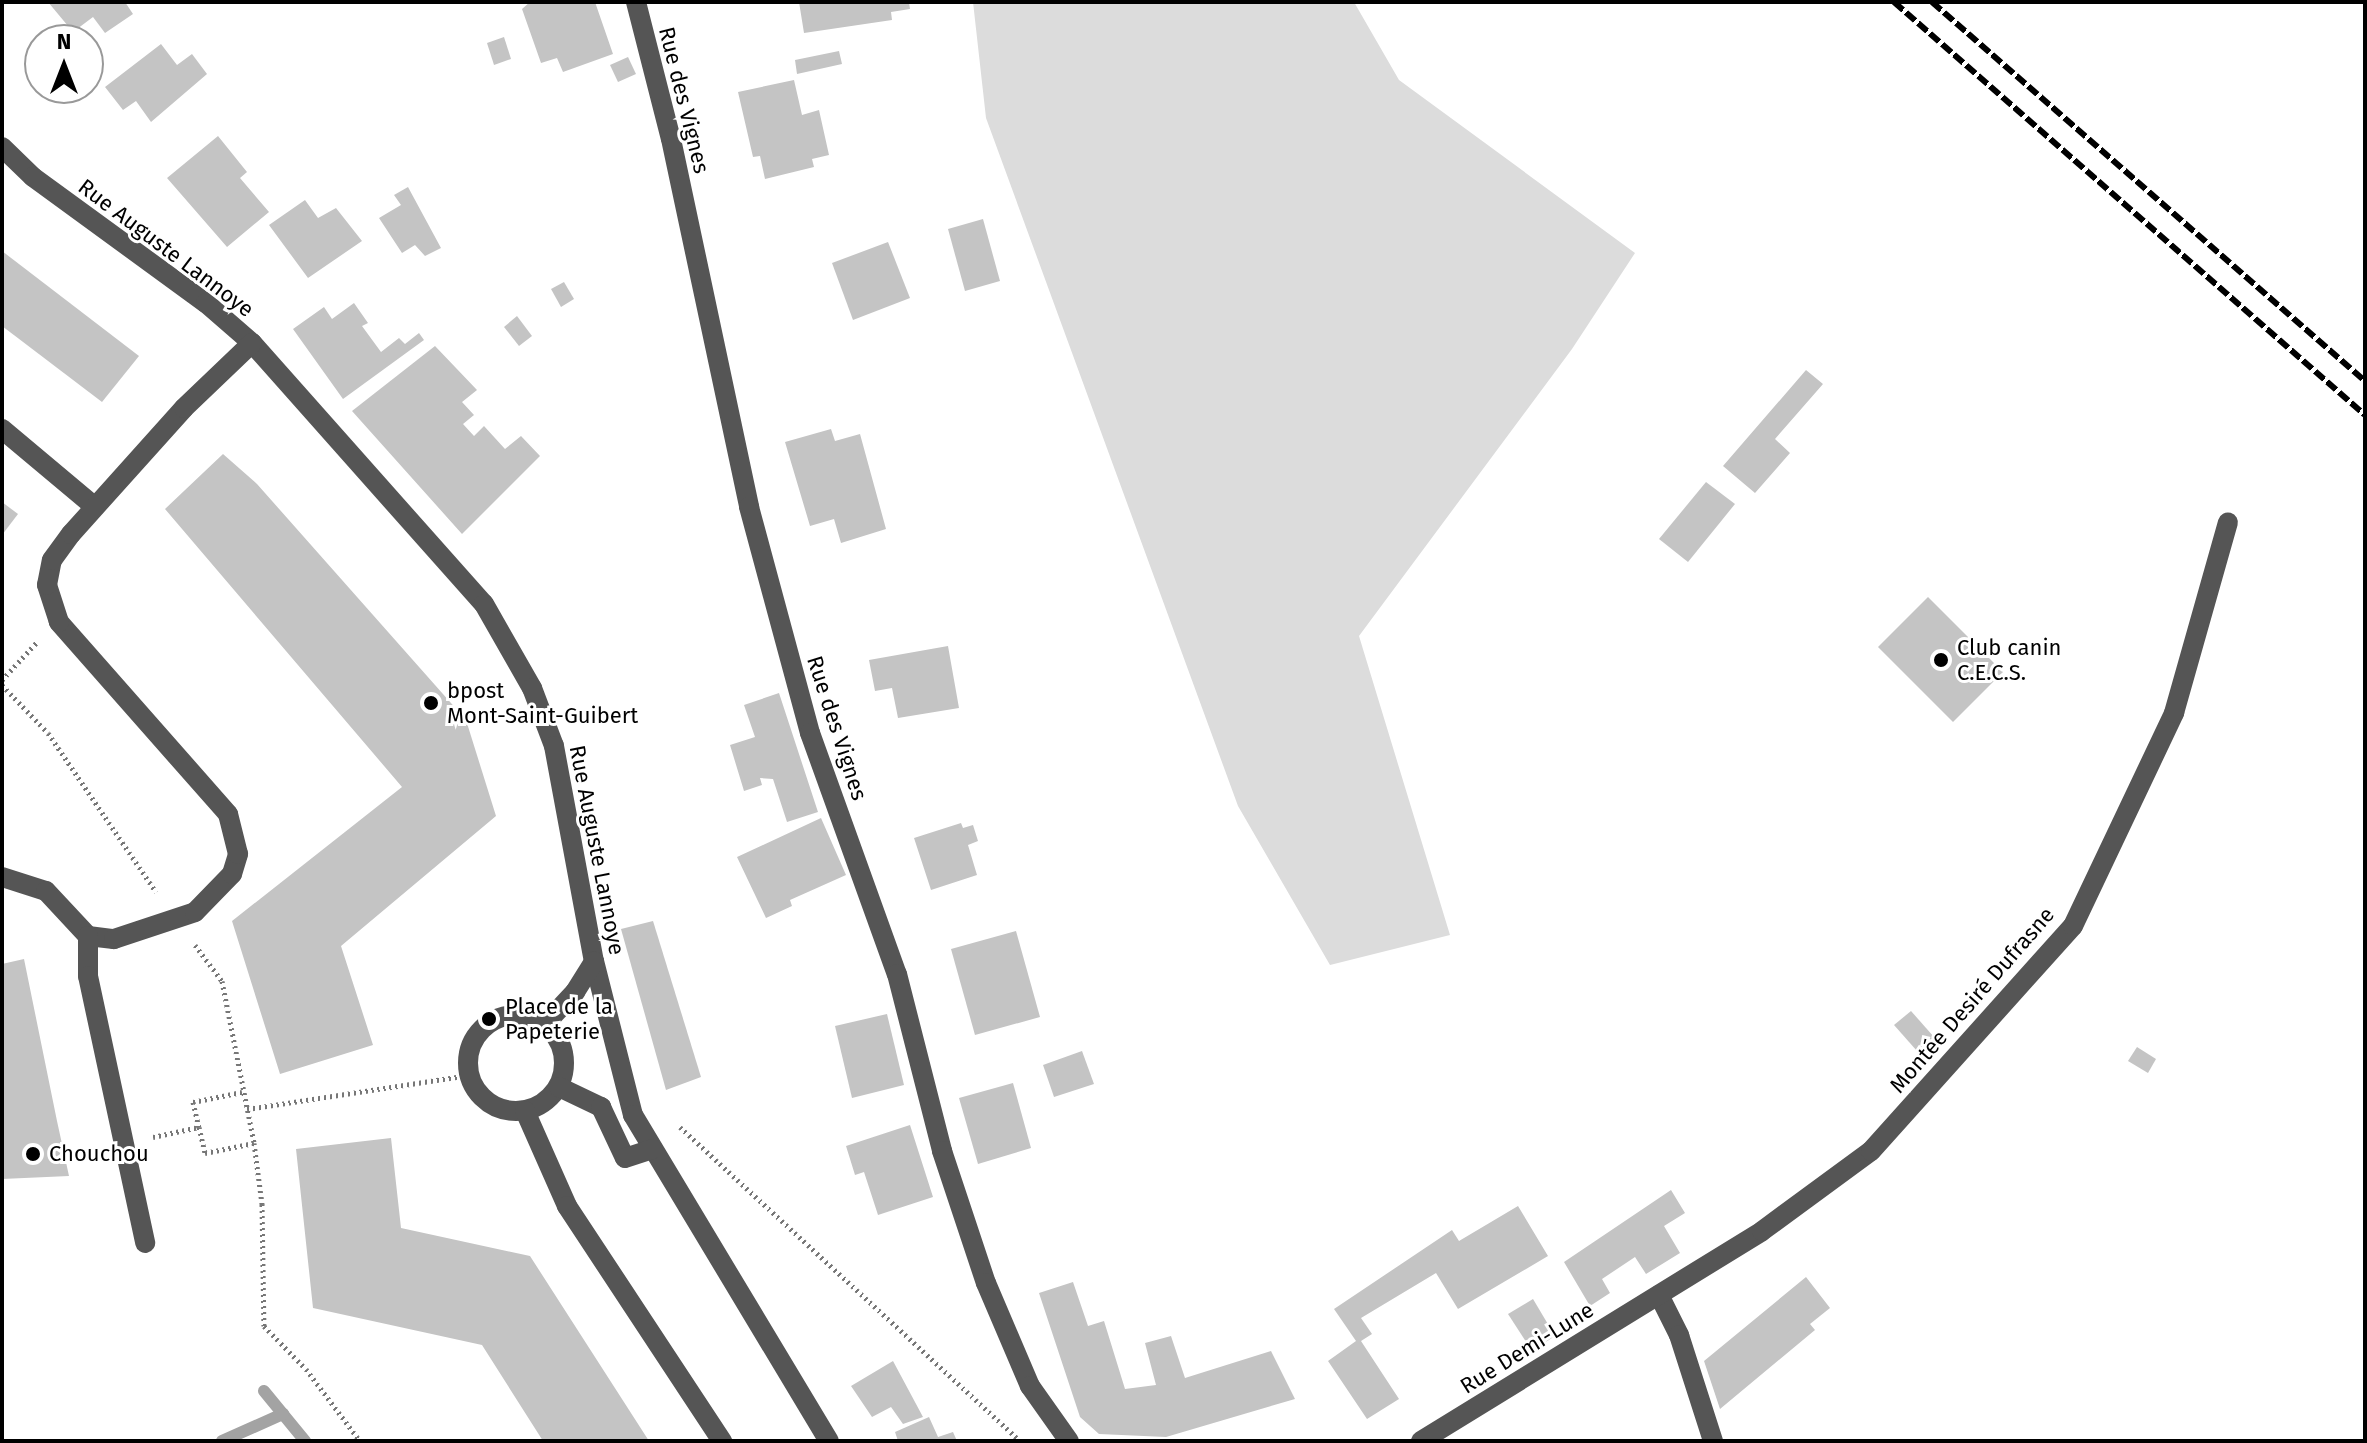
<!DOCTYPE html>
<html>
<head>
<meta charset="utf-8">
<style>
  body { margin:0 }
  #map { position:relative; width:2367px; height:1443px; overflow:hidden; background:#fff; font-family:"Fira Sans",sans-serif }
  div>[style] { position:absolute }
  .green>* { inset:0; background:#dcdcdc }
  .stream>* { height:12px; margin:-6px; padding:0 6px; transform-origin:6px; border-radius:6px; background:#a3a3a3 }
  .building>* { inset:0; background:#c4c4c4 }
  .path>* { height:5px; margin-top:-2.5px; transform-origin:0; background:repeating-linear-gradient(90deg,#777 0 2px,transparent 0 6px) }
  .minor>* { height:20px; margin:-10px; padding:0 10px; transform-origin:10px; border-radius:10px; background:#555 }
  .minor>.ring { margin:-10px; padding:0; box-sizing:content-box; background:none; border:20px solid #555; border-radius:50% }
  .rail>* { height:6px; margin-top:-3px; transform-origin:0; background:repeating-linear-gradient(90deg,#000 0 12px,transparent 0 16px) }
  .dots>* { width:22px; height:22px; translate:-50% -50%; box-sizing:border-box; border:4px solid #fff; border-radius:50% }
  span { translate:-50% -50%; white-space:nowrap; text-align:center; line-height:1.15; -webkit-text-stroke:6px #fff; paint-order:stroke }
  .street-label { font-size:22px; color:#000 }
  .poi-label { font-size:22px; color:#000 }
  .left { translate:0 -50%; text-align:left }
  .frame { position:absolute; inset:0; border:4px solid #000; pointer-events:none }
  .north { position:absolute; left:24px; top:24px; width:80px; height:80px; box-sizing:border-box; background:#fff; border:2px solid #999; border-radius:50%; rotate:0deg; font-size:22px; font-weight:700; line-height:32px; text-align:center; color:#000 }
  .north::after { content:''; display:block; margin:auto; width:28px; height:36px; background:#000; clip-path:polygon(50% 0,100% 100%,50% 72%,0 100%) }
</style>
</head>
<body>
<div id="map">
  <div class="green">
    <i style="clip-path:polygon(973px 2px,1354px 2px,1399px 80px,1635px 253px,1572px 349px,1359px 636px,1450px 935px,1330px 965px,1238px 806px,986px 118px)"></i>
  </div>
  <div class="stream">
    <i style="left:264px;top:1391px;width:65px;rotate:50.6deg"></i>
    <i style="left:222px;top:1441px;width:67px;rotate:-23.9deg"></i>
  </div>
  <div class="building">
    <i style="clip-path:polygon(48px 2px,125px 2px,133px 14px,105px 33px,93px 17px,73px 32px)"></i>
    <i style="clip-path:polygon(530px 2px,595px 2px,613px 54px,563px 72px,557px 58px,541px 63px,522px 9px)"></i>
    <i style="clip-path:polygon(799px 2px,909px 2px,910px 9px,891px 12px,892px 20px,804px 33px)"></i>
    <i style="clip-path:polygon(504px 37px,511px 59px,494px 65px,487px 43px)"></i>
    <i style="clip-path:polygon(161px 44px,177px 65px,192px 54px,207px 74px,151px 122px,136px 101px,123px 110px,105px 87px)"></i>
    <i style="clip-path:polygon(839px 51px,842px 64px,797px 74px,795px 60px)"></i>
    <i style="clip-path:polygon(628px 57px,636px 74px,618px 82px,610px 65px)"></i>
    <i style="clip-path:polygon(794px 80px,802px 115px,819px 110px,829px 155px,812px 159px,814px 167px,765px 179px,760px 156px,753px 157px,738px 92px)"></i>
    <i style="clip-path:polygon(218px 136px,247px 172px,240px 178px,269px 212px,227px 247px,167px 178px)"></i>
    <i style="clip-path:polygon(408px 187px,441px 248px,425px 256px,415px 245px,402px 253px,379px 218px,401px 205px,394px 195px)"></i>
    <i style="clip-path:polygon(305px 200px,318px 218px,336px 208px,362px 241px,308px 278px,269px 225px)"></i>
    <i style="clip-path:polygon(983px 219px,1000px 281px,965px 291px,948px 229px)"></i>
    <i style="clip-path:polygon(888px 242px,910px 298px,853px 320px,832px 263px)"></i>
    <i style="clip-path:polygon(2px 251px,139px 356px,102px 402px,2px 326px)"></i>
    <i style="clip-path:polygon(564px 282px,574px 299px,561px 307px,551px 289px)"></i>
    <i style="clip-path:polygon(354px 303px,368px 323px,362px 326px,381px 352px,399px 338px,405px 344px,419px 333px,424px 340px,343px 399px,293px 329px,324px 307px,332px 319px)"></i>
    <i style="clip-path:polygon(517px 316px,532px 336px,519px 346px,504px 327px)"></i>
    <i style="clip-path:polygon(435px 346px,477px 390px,462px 402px,474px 415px,463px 424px,474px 436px,484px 426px,505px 449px,521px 436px,540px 456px,462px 534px,352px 411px)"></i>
    <i style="clip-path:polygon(1806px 370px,1823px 384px,1775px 439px,1790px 453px,1755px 493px,1723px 466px)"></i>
    <i style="clip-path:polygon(831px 429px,835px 441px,860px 434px,886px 529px,841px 543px,834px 519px,810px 526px,785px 442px)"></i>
    <i style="clip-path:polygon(223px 454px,257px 484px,466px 720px,496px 816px,341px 946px,373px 1045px,280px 1074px,232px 921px,402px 787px,165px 509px)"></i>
    <i style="clip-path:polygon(1706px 482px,1735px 504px,1688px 562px,1659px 539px)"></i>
    <i style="clip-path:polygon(2px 502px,18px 514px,2px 535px)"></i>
    <i style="clip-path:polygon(1928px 597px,2003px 672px,1953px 722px,1878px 647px)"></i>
    <i style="clip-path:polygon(948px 646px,959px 708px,898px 718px,892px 688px,875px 691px,869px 660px)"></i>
    <i style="clip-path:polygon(779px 693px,818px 812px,787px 822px,773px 779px,760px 778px,762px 785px,744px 791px,730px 745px,755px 737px,744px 705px)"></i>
    <i style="clip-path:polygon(821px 818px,846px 875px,790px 900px,792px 906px,766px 918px,737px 857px)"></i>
    <i style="clip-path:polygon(961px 823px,963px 828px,973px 825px,978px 841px,968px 845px,977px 875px,931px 890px,914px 838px)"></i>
    <i style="clip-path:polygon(653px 921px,701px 1077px,666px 1090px,621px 929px)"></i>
    <i style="clip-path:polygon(1016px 931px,1040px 1017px,975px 1035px,951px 949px)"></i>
    <i style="clip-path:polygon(24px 959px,57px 1121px,69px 1176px,2px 1179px,2px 964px)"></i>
    <i style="clip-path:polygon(1911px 1011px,1934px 1037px,1917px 1051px,1894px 1025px)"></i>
    <i style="clip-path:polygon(887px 1014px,904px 1085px,852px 1098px,835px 1026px)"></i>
    <i style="clip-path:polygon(2137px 1047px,2156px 1059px,2148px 1073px,2128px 1061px)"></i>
    <i style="clip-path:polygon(1082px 1051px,1094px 1084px,1054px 1097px,1043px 1065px)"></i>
    <i style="clip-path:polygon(1013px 1083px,1031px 1148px,978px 1164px,959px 1098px)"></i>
    <i style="clip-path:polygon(910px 1125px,933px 1197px,878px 1215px,864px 1172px,855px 1175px,846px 1146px)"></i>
    <i style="clip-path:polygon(391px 1138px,401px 1228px,530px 1256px,649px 1441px,543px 1441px,482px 1345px,313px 1308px,296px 1149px)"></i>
    <i style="clip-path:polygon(1671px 1190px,1685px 1213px,1664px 1226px,1680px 1253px,1646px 1274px,1635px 1257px,1602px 1279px,1610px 1293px,1590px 1306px,1564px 1262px)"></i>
    <i style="clip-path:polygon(1518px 1206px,1548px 1256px,1458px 1309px,1436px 1273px,1361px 1318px,1372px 1334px,1361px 1341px,1399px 1399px,1367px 1419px,1328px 1361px,1356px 1341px,1334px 1309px,1452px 1230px,1459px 1241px)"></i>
    <i style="clip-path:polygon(1806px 1277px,1830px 1308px,1810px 1324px,1815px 1330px,1720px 1409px,1704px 1361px)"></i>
    <i style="clip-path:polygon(1073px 1282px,1088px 1326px,1104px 1321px,1125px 1389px,1156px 1385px,1145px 1343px,1171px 1336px,1185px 1378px,1271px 1351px,1295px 1399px,1166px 1437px,1099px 1434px,1080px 1417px,1039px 1293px)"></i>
    <i style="clip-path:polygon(1533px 1299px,1555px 1336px,1532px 1351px,1508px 1314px)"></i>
    <i style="clip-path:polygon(893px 1361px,923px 1417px,903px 1424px,891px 1407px,872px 1417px,851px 1386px)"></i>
    <i style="clip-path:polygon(929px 1417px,938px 1437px,953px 1432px,957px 1441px,898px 1441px,895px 1432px)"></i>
  </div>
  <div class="path">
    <i style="left:2px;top:680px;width:53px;rotate:-47.3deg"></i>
    <i style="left:2px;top:685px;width:66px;rotate:46.2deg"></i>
    <i style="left:48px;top:733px;width:192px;rotate:55.8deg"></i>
    <i style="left:195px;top:945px;width:45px;rotate:53.1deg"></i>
    <i style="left:222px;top:981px;width:165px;rotate:78.8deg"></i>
    <i style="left:254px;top:1143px;width:62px;rotate:82.5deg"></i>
    <i style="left:262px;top:1204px;width:122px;rotate:89.1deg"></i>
    <i style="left:264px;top:1326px;width:60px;rotate:45.7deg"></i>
    <i style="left:306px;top:1369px;width:90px;rotate:53.1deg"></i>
    <i style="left:242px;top:1092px;width:50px;rotate:168.5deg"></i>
    <i style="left:193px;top:1102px;width:26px;rotate:77deg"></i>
    <i style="left:199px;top:1127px;width:27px;rotate:77deg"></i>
    <i style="left:205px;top:1153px;width:50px;rotate:-11.5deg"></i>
    <i style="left:247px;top:1109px;width:225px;rotate:-8.7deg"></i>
    <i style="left:680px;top:1127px;width:463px;rotate:42.7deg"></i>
    <i style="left:153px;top:1137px;width:47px;rotate:-12.3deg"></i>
  </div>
  <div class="minor">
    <i style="left:636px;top:2px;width:141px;rotate:75.7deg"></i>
    <i style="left:671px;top:139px;width:376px;rotate:78deg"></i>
    <i style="left:749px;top:507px;width:234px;rotate:74.9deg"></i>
    <i style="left:810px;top:733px;width:256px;rotate:70.2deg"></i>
    <i style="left:897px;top:974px;width:183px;rotate:75.7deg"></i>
    <i style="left:942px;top:1151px;width:139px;rotate:71.6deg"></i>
    <i style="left:986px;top:1283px;width:112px;rotate:66.9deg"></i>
    <i style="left:1030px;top:1386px;width:67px;rotate:54.7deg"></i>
    <i style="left:2px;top:147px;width:43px;rotate:44.1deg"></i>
    <i style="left:33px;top:177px;width:214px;rotate:36.1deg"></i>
    <i style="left:206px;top:303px;width:61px;rotate:41deg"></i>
    <i style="left:252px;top:343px;width:349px;rotate:48.4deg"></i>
    <i style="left:484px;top:604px;width:97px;rotate:60.3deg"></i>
    <i style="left:532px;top:688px;width:62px;rotate:69.2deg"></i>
    <i style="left:554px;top:746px;width:219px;rotate:79.5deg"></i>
    <i style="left:594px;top:961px;width:159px;rotate:75.8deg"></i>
    <i style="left:633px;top:1115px;width:380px;rotate:59deg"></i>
    <i style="left:2px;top:429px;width:121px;rotate:40deg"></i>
    <i style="left:2px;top:877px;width:46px;rotate:17.7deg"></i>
    <i style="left:46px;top:891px;width:62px;rotate:47deg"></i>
    <i style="left:88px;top:936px;width:26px;rotate:7deg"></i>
    <i style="left:114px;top:939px;width:85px;rotate:-18.4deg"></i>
    <i style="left:195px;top:912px;width:53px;rotate:-45.8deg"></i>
    <i style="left:232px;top:874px;width:21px;rotate:-73deg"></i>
    <i style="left:238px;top:854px;width:41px;rotate:-104deg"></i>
    <i style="left:228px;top:814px;width:256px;rotate:-131.4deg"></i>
    <i style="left:59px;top:622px;width:39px;rotate:-108deg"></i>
    <i style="left:47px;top:585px;width:25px;rotate:-79deg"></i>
    <i style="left:52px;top:560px;width:32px;rotate:-54deg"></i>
    <i style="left:71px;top:534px;width:169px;rotate:-48.1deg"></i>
    <i style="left:184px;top:408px;width:94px;rotate:-43.7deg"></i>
    <i style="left:88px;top:936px;width:40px;rotate:90deg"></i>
    <i style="left:88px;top:976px;width:273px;rotate:77.9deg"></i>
    <i class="ring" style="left:468px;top:1015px;width:76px;height:76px"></i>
    <i style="left:545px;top:1024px;width:44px;rotate:-46.8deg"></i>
    <i style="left:575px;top:992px;width:36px;rotate:-58deg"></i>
    <i style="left:559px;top:1087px;width:47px;rotate:25.5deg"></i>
    <i style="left:601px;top:1107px;width:56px;rotate:64.8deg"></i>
    <i style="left:625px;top:1158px;width:29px;rotate:-18deg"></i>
    <i style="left:525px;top:1111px;width:104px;rotate:66.1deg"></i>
    <i style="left:567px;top:1206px;width:282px;rotate:56.6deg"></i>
    <i style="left:1659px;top:1295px;width:45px;rotate:63.4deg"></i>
    <i style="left:1679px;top:1335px;width:111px;rotate:72.2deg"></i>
    <i style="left:1421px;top:1441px;width:400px;rotate:-31.6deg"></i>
    <i style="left:1762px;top:1231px;width:135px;rotate:-36.3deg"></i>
    <i style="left:1871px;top:1151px;width:302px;rotate:-48.1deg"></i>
    <i style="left:2073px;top:926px;width:236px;rotate:-64.6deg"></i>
    <i style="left:2174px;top:713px;width:198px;rotate:-74.2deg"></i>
  </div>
  <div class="rail">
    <i style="left:1894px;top:2px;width:626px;rotate:41.25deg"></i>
    <i style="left:1932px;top:2px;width:575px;rotate:41.2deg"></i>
  </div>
  <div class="dots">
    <i style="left:1941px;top:660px;background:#000"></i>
    <i style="left:431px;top:703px;background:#000"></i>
    <i style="left:489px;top:1019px;background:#000"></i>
    <i style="left:33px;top:1154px;background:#000"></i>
  </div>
  <div class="street-label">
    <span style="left:684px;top:100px;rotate:76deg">Rue des Vignes</span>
    <span style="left:166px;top:248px;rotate:37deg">Rue Auguste Lannoye</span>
    <span style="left:837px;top:728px;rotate:72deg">Rue des Vignes</span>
    <span style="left:597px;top:850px;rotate:79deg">Rue Auguste Lannoye</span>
    <span style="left:1972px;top:1000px;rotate:-49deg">Montée Desiré Dufrasne</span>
    <span style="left:1527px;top:1348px;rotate:-32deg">Rue Demi-Lune</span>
  </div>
  <div class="poi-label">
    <span class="left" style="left:1957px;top:660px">Club canin<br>C.E.C.S.</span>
    <span class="left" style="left:447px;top:703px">bpost<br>Mont-Saint-Guibert</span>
    <span class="left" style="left:505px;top:1019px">Place de la<br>Papeterie</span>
    <span class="left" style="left:49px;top:1154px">Chouchou</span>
  </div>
  <div class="frame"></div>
  <div class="north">N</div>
</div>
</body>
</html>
